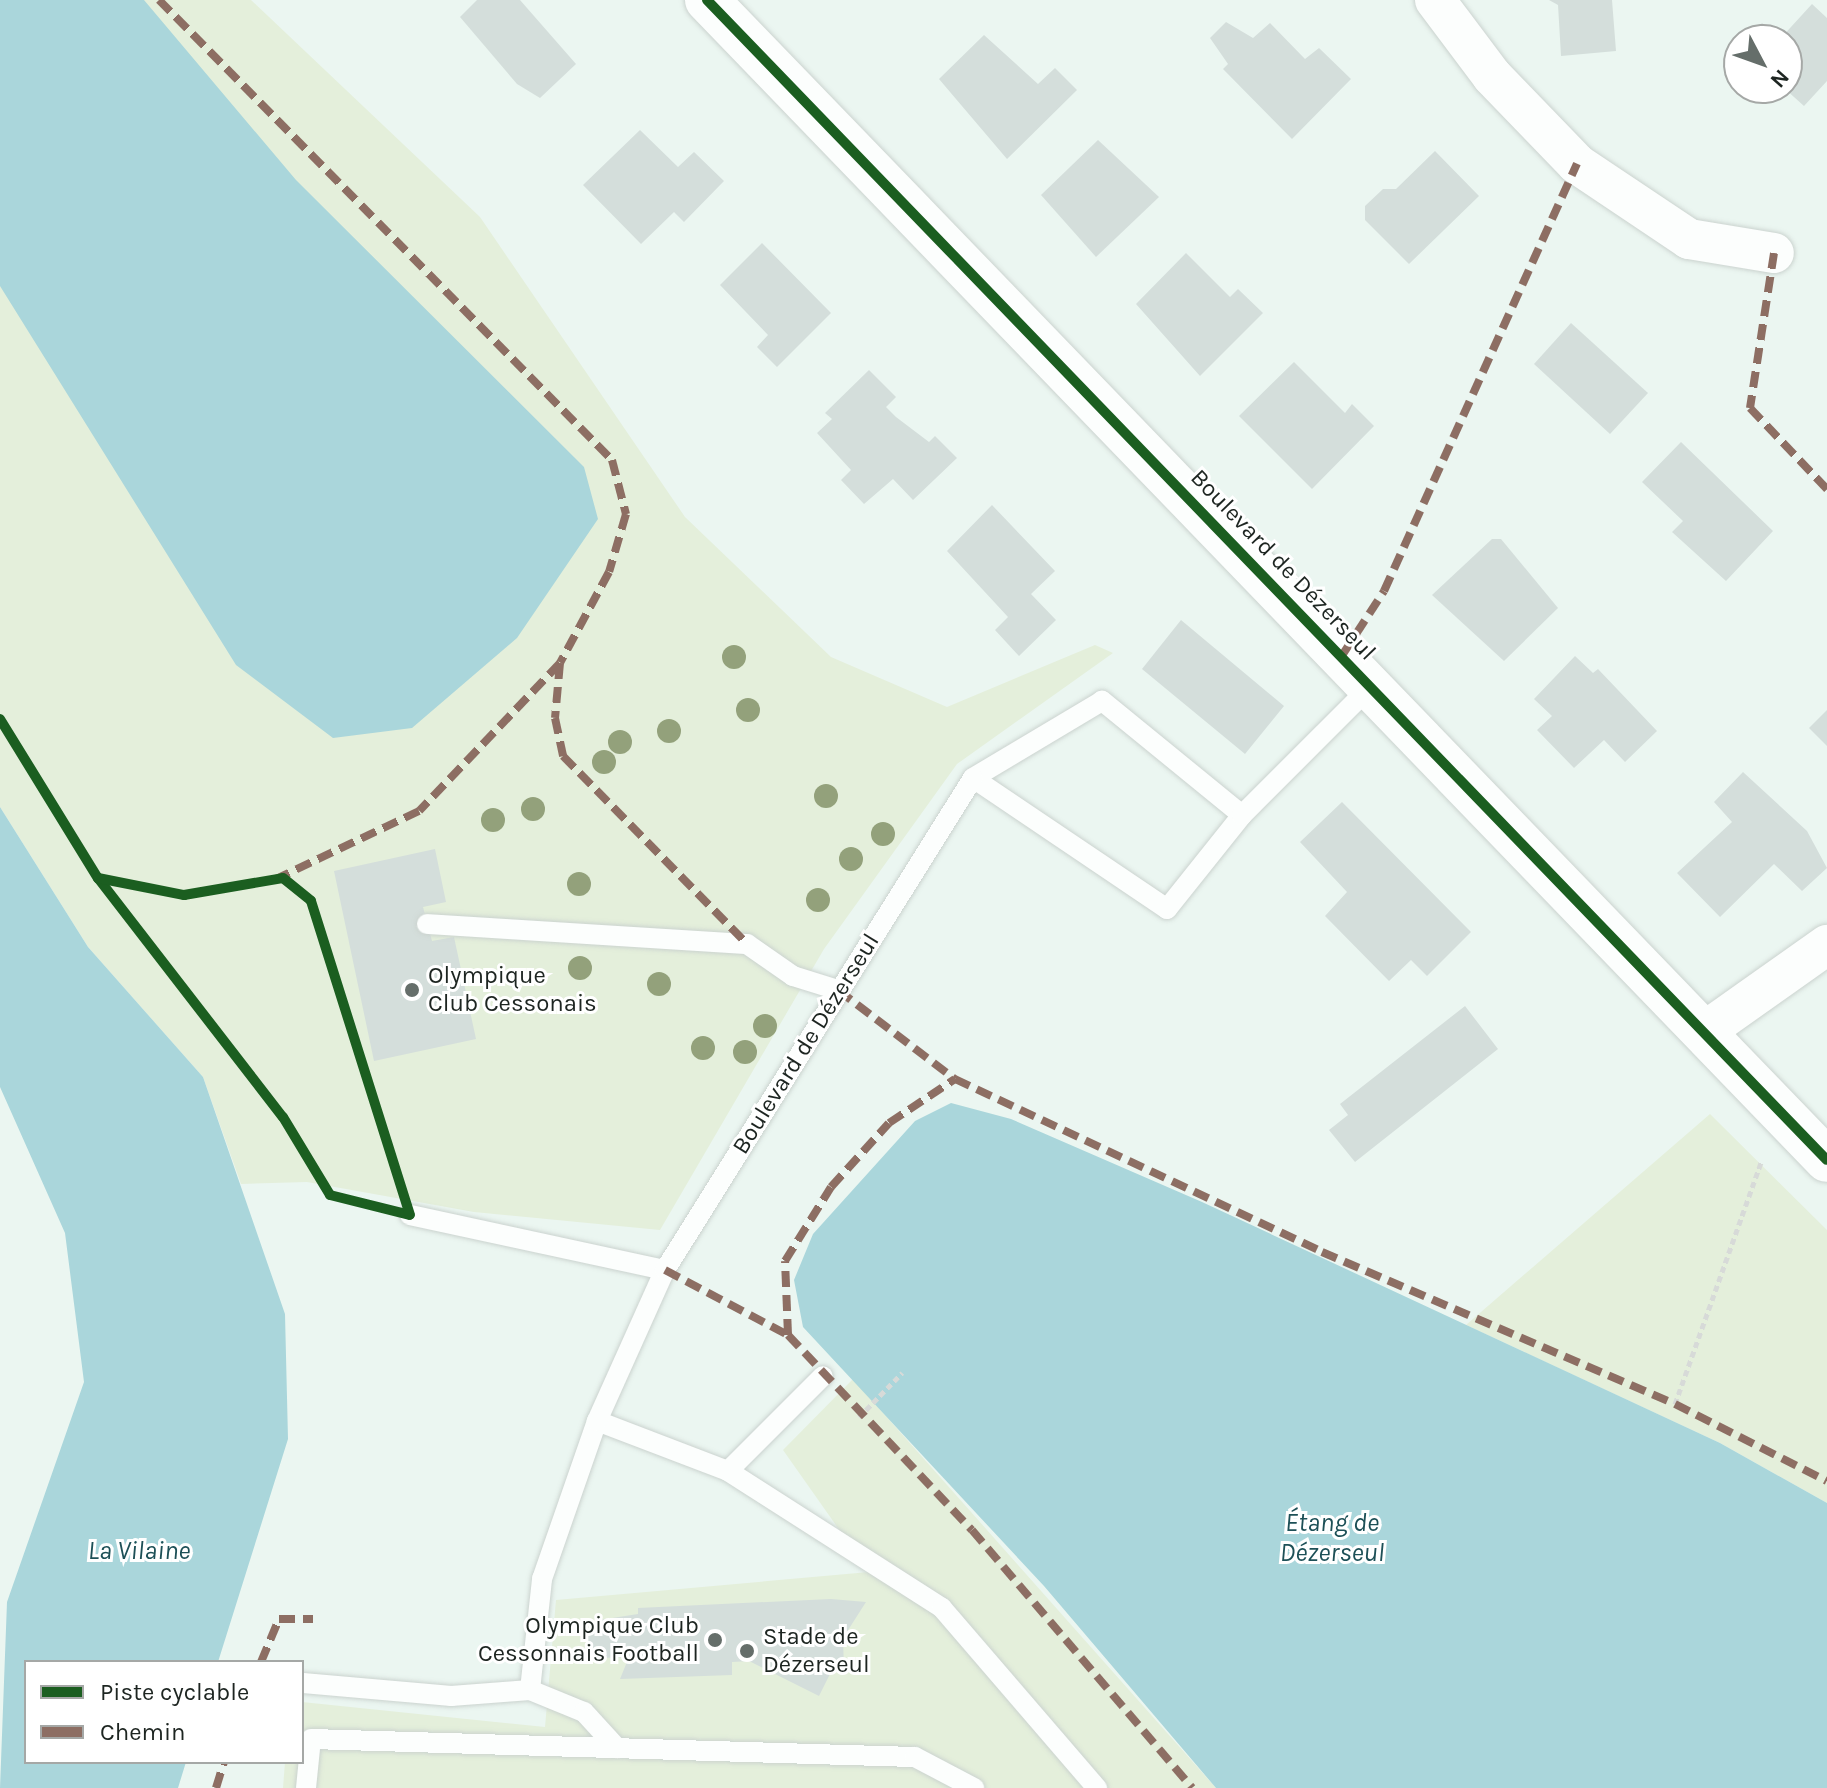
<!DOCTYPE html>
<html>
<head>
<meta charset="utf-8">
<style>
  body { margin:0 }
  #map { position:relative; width:1827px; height:1788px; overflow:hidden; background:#ebf6f1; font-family:Karla,sans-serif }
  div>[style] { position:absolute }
  .green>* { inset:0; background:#e4efdb }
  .water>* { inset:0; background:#aad6db }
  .building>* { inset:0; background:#d4dedb }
  .path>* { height:5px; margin-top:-2.5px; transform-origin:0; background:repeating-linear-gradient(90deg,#d7dad8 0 6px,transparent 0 10px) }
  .roads { filter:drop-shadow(0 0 2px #cbd3cf) drop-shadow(0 0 2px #cbd3cf) }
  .service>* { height:20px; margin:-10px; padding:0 10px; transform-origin:10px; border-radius:10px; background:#fcfefd }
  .minor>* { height:40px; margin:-20px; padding:0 20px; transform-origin:20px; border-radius:20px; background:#fcfefd }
  .tertiary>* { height:44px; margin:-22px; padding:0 22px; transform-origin:22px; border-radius:22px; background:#fcfefd }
  .quiet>* { height:8px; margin-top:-4px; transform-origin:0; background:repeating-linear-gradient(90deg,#8d6e63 0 16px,transparent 0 24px) }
  .cycleway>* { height:10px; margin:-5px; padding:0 5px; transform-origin:5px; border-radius:5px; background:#1b5e20 }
  .trees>* { width:24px; height:24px; margin:-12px; border-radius:50%; background:#93a17b }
  .dots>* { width:22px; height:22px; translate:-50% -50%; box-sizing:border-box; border:4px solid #fff; border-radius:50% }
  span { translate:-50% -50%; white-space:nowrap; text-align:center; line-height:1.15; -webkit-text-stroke:6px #fff; paint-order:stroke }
  .street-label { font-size:24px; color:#1d2521 }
  .poi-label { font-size:24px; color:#1d2521 }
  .left { translate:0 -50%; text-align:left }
  .right { translate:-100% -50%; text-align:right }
  .water-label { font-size:26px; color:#1d5057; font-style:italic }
  .legend { position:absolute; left:24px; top:1660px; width:280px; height:104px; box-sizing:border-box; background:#fff; border:2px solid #a5a8a6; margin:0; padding:10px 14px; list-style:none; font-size:24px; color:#1d2521 }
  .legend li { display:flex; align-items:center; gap:16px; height:40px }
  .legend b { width:40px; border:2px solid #a5a8a6 }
  .north { position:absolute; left:1723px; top:24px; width:80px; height:80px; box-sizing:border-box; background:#fff; border:2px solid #a5a8a6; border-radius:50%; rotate:131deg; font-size:22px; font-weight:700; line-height:32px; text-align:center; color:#1d2521 }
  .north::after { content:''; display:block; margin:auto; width:28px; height:36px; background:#656e6a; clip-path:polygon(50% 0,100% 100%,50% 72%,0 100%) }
</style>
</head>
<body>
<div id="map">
  <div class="green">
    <i style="clip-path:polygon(0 0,251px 0,480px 217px,685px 517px,831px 657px,947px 707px,1095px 645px,1113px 653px,957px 764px,824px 949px,660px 1230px,474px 1212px,307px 1182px,241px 1184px,203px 1077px,88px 947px,0 807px)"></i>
    <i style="clip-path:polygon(1710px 1114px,1827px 1230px,1827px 1503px,1720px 1443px,1466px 1325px)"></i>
    <i style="clip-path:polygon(853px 1379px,1216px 1788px,283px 1788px,285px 1762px,302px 1762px,302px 1702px,545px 1727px,556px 1600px,869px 1572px,783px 1450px)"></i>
  </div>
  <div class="water">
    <i style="clip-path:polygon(0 0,144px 0,296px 180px,584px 467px,598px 519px,517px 638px,412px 728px,333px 738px,236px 665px,0 286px)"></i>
    <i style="clip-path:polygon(0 807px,88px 947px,203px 1077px,285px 1314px,288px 1439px,218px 1662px,26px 1662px,26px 1762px,186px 1762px,178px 1788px,0 1788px,7px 1602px,84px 1382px,65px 1233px,0 1087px)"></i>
    <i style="clip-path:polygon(951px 1103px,1011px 1119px,1202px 1202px,1720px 1443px,1827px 1503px,1827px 1788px,1216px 1788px,1044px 1586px,803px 1327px,794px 1280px,813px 1234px,915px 1121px)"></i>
  </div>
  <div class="building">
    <i style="clip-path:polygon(477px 0,520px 0,576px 64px,540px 98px,517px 84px,460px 17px)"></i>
    <i style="clip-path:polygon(1549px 0,1612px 0,1616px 51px,1561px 56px,1558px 5px)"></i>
    <i style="clip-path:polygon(1812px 4px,1827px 18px,1827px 81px,1804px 106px,1784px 88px,1787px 40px,1746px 40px,1762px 23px,1780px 39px)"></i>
    <i style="clip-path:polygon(1226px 22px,1253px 38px,1270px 23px,1305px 59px,1319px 48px,1351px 79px,1292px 139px,1223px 69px,1228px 64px,1210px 38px)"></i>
    <i style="clip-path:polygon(984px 35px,1038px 84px,1055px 68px,1077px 90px,1007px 159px,939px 79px)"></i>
    <i style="clip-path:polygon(640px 130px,678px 167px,694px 152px,724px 181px,684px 222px,674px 212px,641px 244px,583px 185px)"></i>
    <i style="clip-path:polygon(1098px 140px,1159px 197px,1096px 257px,1041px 195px)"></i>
    <i style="clip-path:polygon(1435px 151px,1479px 196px,1409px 264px,1365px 220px,1365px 206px,1383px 189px,1396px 189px)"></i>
    <i style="clip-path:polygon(762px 243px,831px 313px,777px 367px,757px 347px,768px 335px,720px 285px)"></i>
    <i style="clip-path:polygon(1186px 253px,1230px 297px,1238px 289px,1263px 313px,1200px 376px,1136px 304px)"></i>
    <i style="clip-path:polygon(1571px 323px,1648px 393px,1610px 434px,1534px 364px)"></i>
    <i style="clip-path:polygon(1294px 362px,1345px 413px,1352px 404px,1374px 426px,1312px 489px,1239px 416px)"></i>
    <i style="clip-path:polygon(869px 370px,896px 397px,886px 407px,896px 417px,929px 442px,935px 436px,957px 458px,913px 500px,893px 479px,864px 504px,841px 480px,851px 470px,817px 433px,832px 419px,825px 413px)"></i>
    <i style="clip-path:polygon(1681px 442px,1773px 531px,1726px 581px,1672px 532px,1683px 521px,1642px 482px)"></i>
    <i style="clip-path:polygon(992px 505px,1055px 571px,1031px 594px,1056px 620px,1019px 656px,995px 630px,1008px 617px,947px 551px)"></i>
    <i style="clip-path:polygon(1492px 539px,1501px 539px,1558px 608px,1504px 661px,1432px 595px)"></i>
    <i style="clip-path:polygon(1181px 620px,1284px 706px,1245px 754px,1142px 669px)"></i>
    <i style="clip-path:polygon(1575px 656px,1593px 673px,1598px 669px,1657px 731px,1625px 762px,1604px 740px,1574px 768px,1537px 730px,1552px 716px,1534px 699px)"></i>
    <i style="clip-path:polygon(1827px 710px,1827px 746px,1809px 728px)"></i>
    <i style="clip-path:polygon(1743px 772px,1807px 831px,1827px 868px,1802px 891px,1774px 864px,1720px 917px,1677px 873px,1732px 822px,1714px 802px)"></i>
    <i style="clip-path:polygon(1342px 802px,1471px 932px,1427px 976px,1411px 960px,1389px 981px,1325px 916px,1347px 892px,1300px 842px)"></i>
    <i style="clip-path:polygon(435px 849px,446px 902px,423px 907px,432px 941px,454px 937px,476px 1039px,374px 1061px,334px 871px)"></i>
    <i style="clip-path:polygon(1465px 1006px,1498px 1049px,1355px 1162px,1329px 1130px,1348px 1115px,1340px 1104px)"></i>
    <i style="clip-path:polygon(831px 1599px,866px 1602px,843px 1638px,844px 1670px,832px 1670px,819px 1696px,749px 1661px,732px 1662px,732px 1675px,620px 1679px,629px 1657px,599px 1658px,586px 1642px,593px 1621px,638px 1614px,638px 1608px)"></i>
  </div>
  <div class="path">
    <i style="left:1675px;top:1404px;width:259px;rotate:-70.4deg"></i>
    <i style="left:859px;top:1417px;width:62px;rotate:-45.7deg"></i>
  </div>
  <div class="roads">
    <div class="service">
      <i style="left:1242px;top:815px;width:181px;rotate:-140.8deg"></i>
      <i style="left:1102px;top:701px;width:150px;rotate:149.2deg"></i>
      <i style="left:973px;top:778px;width:234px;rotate:34deg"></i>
      <i style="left:1167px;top:909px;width:120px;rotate:-51.4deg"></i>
      <i style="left:1242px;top:815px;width:182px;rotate:-45deg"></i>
      <i style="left:427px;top:924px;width:321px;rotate:3.6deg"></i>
      <i style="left:747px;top:944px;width:56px;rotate:34.8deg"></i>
      <i style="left:793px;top:976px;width:47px;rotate:17.3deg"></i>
      <i style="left:410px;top:1215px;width:261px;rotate:12.2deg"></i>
      <i style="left:597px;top:1421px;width:140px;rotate:20.9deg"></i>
      <i style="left:728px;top:1471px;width:254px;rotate:32.6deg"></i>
      <i style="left:942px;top:1608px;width:238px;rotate:49.3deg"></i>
      <i style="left:728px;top:1471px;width:134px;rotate:-45deg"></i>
      <i style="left:303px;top:1683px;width:149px;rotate:5deg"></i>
      <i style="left:451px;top:1696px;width:79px;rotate:-4.3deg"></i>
      <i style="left:530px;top:1690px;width:58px;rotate:22.2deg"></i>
      <i style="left:584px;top:1712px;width:49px;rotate:47.5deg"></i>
      <i style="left:530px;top:1690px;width:112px;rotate:-83.8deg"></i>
      <i style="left:542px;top:1579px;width:167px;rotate:-70.8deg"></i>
      <i style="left:597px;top:1421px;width:166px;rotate:-65.8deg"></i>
      <i style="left:665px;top:1270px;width:580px;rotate:-57.95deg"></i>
      <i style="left:306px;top:1788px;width:49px;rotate:-84.2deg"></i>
      <i style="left:311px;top:1739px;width:604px;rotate:1.71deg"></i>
      <i style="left:915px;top:1757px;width:67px;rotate:27.7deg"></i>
    </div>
    <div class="minor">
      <i style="left:1435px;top:0;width:95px;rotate:53.1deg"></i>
      <i style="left:1492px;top:76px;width:122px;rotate:46deg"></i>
      <i style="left:1577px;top:164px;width:135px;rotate:33.8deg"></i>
      <i style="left:1689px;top:239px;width:86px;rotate:9.4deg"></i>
      <i style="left:1704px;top:1032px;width:151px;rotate:-35.3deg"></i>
    </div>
    <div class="tertiary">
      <i style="left:707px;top:0;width:1612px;rotate:46.01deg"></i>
    </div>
  </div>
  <div class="quiet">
    <i style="left:159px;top:0;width:646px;rotate:45.44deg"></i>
    <i style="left:612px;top:460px;width:56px;rotate:75.5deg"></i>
    <i style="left:626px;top:514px;width:60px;rotate:106.3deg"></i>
    <i style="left:609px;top:572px;width:103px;rotate:118.3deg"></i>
    <i style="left:560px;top:663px;width:204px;rotate:133.6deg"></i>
    <i style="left:419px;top:811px;width:158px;rotate:154.6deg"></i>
    <i style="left:1774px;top:253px;width:157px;rotate:98.8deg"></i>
    <i style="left:1750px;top:408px;width:112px;rotate:46.5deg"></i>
    <i style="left:1343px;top:654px;width:75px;rotate:-56.9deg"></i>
    <i style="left:1384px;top:591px;width:469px;rotate:-65.7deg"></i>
    <i style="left:560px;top:663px;width:55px;rotate:95.2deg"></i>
    <i style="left:555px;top:718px;width:39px;rotate:78deg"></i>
    <i style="left:563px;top:756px;width:263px;rotate:45.6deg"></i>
    <i style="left:838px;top:990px;width:147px;rotate:37.3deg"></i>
    <i style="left:955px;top:1079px;width:406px;rotate:25.2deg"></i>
    <i style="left:1322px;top:1252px;width:384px;rotate:23.3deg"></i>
    <i style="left:1675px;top:1404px;width:170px;rotate:26.9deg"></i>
    <i style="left:665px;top:1270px;width:139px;rotate:27.9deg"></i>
    <i style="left:788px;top:1335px;width:268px;rotate:46.7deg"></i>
    <i style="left:972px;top:1530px;width:339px;rotate:49.5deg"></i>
    <i style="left:788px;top:1335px;width:74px;rotate:-92.3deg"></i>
    <i style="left:785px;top:1261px;width:87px;rotate:-58.1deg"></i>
    <i style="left:831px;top:1187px;width:86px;rotate:-47.8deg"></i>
    <i style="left:889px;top:1123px;width:79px;rotate:-33.7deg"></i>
    <i style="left:261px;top:1662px;width:47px;rotate:-67.3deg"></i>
    <i style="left:279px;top:1619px;width:34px"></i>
    <i style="left:216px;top:1788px;width:27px;rotate:-73deg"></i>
  </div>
  <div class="cycleway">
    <i style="left:707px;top:0;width:1612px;rotate:46.01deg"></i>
    <i style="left:0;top:719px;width:187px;rotate:58.4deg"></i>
    <i style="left:98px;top:878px;width:302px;rotate:52.3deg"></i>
    <i style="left:283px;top:1117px;width:91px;rotate:58.9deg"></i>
    <i style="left:330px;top:1195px;width:82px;rotate:14deg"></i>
    <i style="left:98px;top:878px;width:88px;rotate:11.2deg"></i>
    <i style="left:184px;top:895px;width:100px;rotate:-9.7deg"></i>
    <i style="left:283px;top:878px;width:36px;rotate:39deg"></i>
    <i style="left:311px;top:901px;width:329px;rotate:72.5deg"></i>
  </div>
  <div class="trees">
    <i style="left:734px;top:657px"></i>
    <i style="left:748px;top:710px"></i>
    <i style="left:669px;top:731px"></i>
    <i style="left:620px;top:742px"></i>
    <i style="left:604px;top:762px"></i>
    <i style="left:826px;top:796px"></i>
    <i style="left:533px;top:809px"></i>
    <i style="left:493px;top:820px"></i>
    <i style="left:883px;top:834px"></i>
    <i style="left:851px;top:859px"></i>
    <i style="left:579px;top:884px"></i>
    <i style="left:818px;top:900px"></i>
    <i style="left:580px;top:968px"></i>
    <i style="left:659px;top:984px"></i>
    <i style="left:765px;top:1026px"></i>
    <i style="left:703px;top:1048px"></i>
    <i style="left:745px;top:1052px"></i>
  </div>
  <div class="dots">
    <i style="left:412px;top:990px;background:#656e6a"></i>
    <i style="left:715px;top:1640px;background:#656e6a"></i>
    <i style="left:747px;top:1651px;background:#656e6a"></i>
  </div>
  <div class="street-label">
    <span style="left:1283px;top:565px;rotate:46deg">Boulevard de Dézerseul</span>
    <span style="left:806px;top:1044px;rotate:-58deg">Boulevard de Dézerseul</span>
  </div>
  <div class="poi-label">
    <span class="left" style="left:428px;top:990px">Olympique<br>Club Cessonais</span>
    <span class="right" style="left:699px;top:1640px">Olympique Club<br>Cessonnais Football</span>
    <span class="left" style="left:763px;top:1651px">Stade de<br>Dézerseul</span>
  </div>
  <div class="water-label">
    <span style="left:1332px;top:1538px">Étang de<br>Dézerseul</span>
    <span style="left:139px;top:1551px">La Vilaine</span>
  </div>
  <ul class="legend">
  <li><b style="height:10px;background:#1b5e20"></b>Piste cyclable</li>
  <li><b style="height:10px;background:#8d6e63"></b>Chemin</li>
  </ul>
  <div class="north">N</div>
</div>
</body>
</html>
